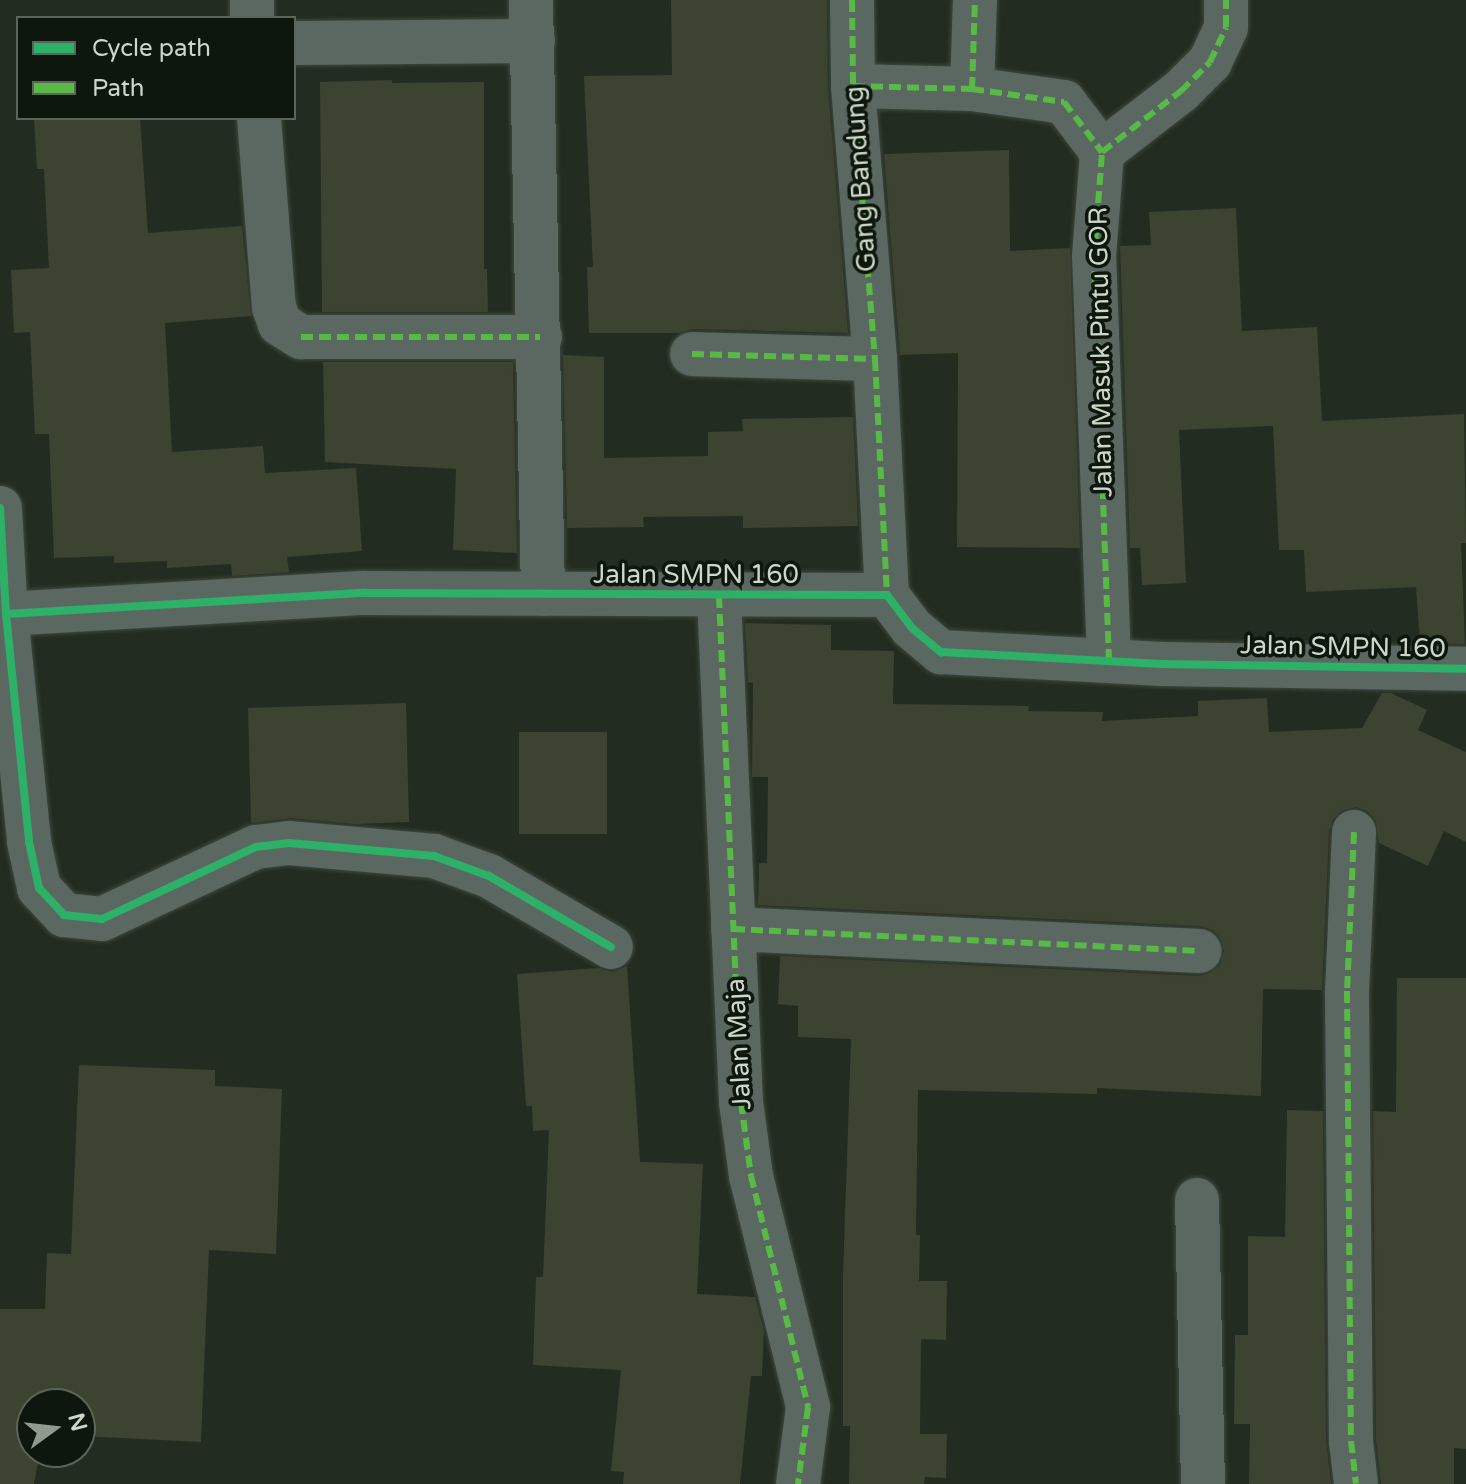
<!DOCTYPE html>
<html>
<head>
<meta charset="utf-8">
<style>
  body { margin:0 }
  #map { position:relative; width:1466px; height:1484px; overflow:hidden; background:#222c20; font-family:"Varela Round",sans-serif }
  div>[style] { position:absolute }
  .building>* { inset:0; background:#3d4331 }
  .roads { filter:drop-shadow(0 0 2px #3e473c) drop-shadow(0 0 2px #3e473c) }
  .minor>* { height:44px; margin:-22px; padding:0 22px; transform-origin:22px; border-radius:22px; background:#5a6861 }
  .quiet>* { height:6px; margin-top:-3px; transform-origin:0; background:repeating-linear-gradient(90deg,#58b947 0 12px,transparent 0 18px) }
  .cycleway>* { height:8px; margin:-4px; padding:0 4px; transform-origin:4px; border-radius:4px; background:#2db169 }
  span { translate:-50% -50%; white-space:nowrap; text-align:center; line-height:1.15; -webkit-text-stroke:7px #0e170d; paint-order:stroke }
  .street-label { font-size:26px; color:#ccd7c9 }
  .legend { position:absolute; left:16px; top:16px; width:280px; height:104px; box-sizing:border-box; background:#0e170d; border:2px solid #5a6458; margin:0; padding:10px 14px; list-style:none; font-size:24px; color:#ccd7c9 }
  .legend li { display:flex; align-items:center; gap:16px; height:40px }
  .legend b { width:40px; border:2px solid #5a6458 }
  .north { position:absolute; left:16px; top:1388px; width:80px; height:80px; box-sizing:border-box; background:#0e170d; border:2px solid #5a6458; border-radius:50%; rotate:75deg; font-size:22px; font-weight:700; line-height:32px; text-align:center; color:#ccd7c9 }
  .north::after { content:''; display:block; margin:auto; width:28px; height:36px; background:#909b8e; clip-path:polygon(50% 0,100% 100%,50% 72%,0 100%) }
</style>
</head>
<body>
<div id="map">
  <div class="building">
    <i style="clip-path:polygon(671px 0,827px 0,828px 88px,848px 333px,693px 329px,679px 333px,589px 333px,587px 267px,593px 267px,584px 76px,672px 75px)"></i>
    <i style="clip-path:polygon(392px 80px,392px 83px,484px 82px,484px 269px,487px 269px,488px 312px,322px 312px,320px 82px)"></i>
    <i style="clip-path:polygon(140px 118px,148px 233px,242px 226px,251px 316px,165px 323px,172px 452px,263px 446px,265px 473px,356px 468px,362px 551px,287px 557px,289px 572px,232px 576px,231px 564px,167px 568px,167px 561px,114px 563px,114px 556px,54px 558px,49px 434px,35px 434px,30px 332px,14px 333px,11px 270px,49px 268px,44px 169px,37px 169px,34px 119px)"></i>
    <i style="clip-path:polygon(1009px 150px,1010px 251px,1070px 248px,1080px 548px,957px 547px,958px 353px,900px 355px,884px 154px)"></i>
    <i style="clip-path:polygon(1236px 208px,1242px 331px,1317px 327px,1322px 421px,1464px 414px,1466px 543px,1461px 543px,1465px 644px,1420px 643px,1416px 587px,1306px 592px,1304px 550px,1279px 550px,1273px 426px,1179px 430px,1186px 583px,1142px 585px,1140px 548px,1130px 548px,1120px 246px,1151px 245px,1149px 212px)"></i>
    <i style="clip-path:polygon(563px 355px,604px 357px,604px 458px,708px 456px,708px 432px,743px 431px,742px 419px,853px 417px,858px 526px,743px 528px,743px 516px,643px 517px,644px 527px,567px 528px)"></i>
    <i style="clip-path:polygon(323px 362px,513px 362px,517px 553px,453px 550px,456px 469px,325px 462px)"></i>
    <i style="clip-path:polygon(745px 623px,831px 625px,831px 650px,894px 651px,893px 704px,1029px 706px,1028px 711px,1103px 712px,1102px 721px,1198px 716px,1198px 701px,1267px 698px,1269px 732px,1362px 728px,1382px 693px,1391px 693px,1427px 710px,1418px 730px,1466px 752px,1466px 842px,1444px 831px,1428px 866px,1379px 843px,1376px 821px,1367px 811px,1356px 807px,1343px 810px,1333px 819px,1329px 831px,1322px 990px,1263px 989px,1261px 1096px,1097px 1088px,1097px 1094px,918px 1090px,916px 1235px,920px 1235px,919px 1281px,947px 1281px,946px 1340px,921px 1339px,920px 1434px,947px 1434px,946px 1478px,925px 1477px,924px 1484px,849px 1484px,850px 1426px,843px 1426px,843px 1275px,851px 1039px,798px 1037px,798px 1006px,778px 1004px,780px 956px,1198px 976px,1210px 973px,1220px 965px,1224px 951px,1221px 940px,1213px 930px,1200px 926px,758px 905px,759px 863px,767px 863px,768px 777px,752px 777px,753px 683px,748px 682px)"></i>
    <i style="clip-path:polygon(406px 703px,409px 822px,355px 824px,291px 818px,251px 823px,248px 708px)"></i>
    <i style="clip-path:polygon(519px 732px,607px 732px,607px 834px,519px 834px)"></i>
    <i style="clip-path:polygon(627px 966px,640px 1162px,703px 1164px,697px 1294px,755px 1297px,764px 1331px,762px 1376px,751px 1376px,740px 1484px,623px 1484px,624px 1472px,611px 1471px,621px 1370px,533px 1365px,536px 1277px,543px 1277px,549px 1130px,533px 1131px,532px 1106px,526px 1106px,517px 974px,598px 968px,612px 972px)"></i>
    <i style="clip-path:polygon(1397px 978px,1466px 978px,1466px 1449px,1454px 1448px,1454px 1484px,1381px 1484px,1376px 1439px,1373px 1111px,1396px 1112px)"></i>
    <i style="clip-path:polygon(79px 1065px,215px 1070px,215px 1086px,282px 1089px,276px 1254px,209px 1250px,201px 1442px,80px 1436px,80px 1404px,32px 1404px,32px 1452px,40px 1452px,34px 1484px,0 1484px,0 1309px,45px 1309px,47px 1253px,71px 1254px)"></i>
    <i style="clip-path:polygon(1287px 1110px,1323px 1111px,1326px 1441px,1331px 1484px,1249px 1484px,1250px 1424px,1234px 1424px,1235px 1335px,1248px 1335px,1248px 1236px,1285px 1237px)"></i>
  </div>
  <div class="roads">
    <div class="minor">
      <i style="left:252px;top:0;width:18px;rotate:90deg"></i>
      <i style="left:531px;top:0;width:594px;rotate:88.84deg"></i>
      <i style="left:852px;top:0;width:86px;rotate:89.3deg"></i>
      <i style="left:853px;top:86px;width:274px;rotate:85.4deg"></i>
      <i style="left:875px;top:359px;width:236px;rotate:87.1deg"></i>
      <i style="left:294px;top:43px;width:239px;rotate:-0.5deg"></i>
      <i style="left:853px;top:86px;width:119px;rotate:1.4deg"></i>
      <i style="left:972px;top:89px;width:93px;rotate:8deg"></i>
      <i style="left:1064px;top:102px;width:63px;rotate:52.8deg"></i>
      <i style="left:972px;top:89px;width:89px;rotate:-88.1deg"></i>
      <i style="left:259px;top:118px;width:190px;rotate:85.5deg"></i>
      <i style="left:274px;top:307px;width:18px;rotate:71deg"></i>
      <i style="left:280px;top:324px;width:25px;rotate:32deg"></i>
      <i style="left:301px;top:337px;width:239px"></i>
      <i style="left:692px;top:354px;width:183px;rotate:1.6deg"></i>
      <i style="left:0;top:508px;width:106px;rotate:86.8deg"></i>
      <i style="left:6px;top:614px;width:229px;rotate:84.2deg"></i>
      <i style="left:29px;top:842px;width:47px;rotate:77.7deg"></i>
      <i style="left:39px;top:888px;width:37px;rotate:47deg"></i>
      <i style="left:64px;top:915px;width:38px;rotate:6deg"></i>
      <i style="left:102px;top:919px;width:170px;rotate:-25.1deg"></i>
      <i style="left:256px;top:847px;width:33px;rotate:-7deg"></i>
      <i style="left:289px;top:843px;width:146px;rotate:5.1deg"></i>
      <i style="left:434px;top:856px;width:59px;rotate:20deg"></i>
      <i style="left:489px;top:876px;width:141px;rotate:30.2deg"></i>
      <i style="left:719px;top:596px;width:506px;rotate:87.51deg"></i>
      <i style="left:741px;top:1102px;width:75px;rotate:82.3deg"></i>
      <i style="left:751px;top:1176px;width:238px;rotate:76.1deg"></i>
      <i style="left:808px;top:1407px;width:78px;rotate:97.4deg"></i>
      <i style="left:6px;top:614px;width:359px;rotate:-3.4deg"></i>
      <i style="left:364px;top:593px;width:523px;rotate:0.22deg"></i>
      <i style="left:887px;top:595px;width:41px;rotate:52.9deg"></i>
      <i style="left:912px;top:628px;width:38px;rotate:40deg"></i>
      <i style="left:941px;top:652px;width:221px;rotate:3.1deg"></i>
      <i style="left:1162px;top:664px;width:304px;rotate:0.9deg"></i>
      <i style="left:1109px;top:661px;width:404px;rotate:-92.1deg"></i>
      <i style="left:1094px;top:257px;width:105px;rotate:-85.6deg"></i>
      <i style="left:1102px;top:152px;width:100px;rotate:-37.7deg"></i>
      <i style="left:1181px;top:91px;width:41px;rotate:-45deg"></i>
      <i style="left:1210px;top:62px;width:38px;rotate:-65deg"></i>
      <i style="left:1226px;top:27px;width:27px;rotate:-90deg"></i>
      <i style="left:1354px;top:832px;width:159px;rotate:92.5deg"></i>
      <i style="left:1347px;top:991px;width:450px;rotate:89.5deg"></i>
      <i style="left:1351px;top:1441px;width:43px;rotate:83.4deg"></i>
      <i style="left:733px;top:929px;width:467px;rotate:2.7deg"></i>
      <i style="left:1197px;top:1200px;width:284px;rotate:88.8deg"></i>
    </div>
  </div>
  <div class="quiet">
    <i style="left:852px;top:0;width:86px;rotate:89.3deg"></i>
    <i style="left:853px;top:86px;width:274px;rotate:85.4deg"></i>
    <i style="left:875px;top:359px;width:236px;rotate:87.1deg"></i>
    <i style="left:853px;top:86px;width:119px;rotate:1.4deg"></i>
    <i style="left:972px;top:89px;width:93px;rotate:8deg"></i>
    <i style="left:1064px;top:102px;width:63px;rotate:52.8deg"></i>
    <i style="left:972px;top:89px;width:89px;rotate:-88.1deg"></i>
    <i style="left:301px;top:337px;width:239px"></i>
    <i style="left:692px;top:354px;width:183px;rotate:1.6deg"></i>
    <i style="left:719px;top:596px;width:506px;rotate:87.51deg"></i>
    <i style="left:741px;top:1102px;width:75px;rotate:82.3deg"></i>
    <i style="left:751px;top:1176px;width:238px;rotate:76.1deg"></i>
    <i style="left:808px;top:1407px;width:78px;rotate:97.4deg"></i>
    <i style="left:1109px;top:661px;width:404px;rotate:-92.1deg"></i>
    <i style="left:1094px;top:257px;width:105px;rotate:-85.6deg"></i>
    <i style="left:1102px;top:152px;width:100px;rotate:-37.7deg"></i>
    <i style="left:1181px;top:91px;width:41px;rotate:-45deg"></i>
    <i style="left:1210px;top:62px;width:38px;rotate:-65deg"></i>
    <i style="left:1226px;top:27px;width:27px;rotate:-90deg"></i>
    <i style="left:1354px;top:832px;width:159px;rotate:92.5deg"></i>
    <i style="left:1347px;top:991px;width:450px;rotate:89.5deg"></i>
    <i style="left:1351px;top:1441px;width:43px;rotate:83.4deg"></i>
    <i style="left:733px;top:929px;width:467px;rotate:2.7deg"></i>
  </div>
  <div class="cycleway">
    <i style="left:0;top:508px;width:106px;rotate:86.8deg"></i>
    <i style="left:6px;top:614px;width:229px;rotate:84.2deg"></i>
    <i style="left:29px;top:842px;width:47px;rotate:77.7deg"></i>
    <i style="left:39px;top:888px;width:37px;rotate:47deg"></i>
    <i style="left:64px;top:915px;width:38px;rotate:6deg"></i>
    <i style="left:102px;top:919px;width:170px;rotate:-25.1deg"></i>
    <i style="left:256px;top:847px;width:33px;rotate:-7deg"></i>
    <i style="left:289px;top:843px;width:146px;rotate:5.1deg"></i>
    <i style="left:434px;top:856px;width:59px;rotate:20deg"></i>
    <i style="left:489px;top:876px;width:141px;rotate:30.2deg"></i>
    <i style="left:6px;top:614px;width:359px;rotate:-3.4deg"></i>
    <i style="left:364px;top:593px;width:523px;rotate:0.22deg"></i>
    <i style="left:887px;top:595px;width:41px;rotate:52.9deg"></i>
    <i style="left:912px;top:628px;width:38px;rotate:40deg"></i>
    <i style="left:941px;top:652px;width:221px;rotate:3.1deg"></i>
    <i style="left:1162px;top:664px;width:304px;rotate:0.9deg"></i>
  </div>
  <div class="street-label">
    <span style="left:861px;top:179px;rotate:-94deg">Gang Bandung</span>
    <span style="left:1101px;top:352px;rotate:-91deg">Jalan Masuk Pintu GOR</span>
    <span style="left:696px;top:575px">Jalan SMPN 160</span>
    <span style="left:1343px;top:647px;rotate:1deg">Jalan SMPN 160</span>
    <span style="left:739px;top:1044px;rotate:-93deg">Jalan Maja</span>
  </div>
  <ul class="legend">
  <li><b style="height:10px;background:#2db169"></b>Cycle path</li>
  <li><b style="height:10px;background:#58b947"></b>Path</li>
  </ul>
  <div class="north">N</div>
</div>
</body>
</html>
